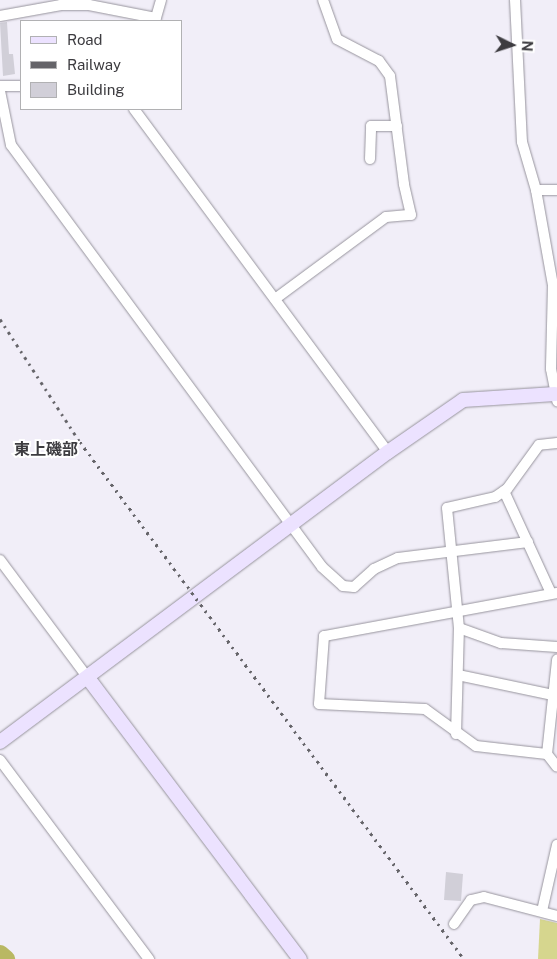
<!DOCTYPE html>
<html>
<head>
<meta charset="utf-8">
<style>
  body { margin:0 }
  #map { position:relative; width:557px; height:959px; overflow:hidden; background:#f1eef8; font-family:"Public Sans","Noto Sans JP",sans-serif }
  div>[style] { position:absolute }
  .green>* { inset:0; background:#d6d68e }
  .river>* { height:18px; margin:-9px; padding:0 9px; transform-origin:9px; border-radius:9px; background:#b9b863 }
  .building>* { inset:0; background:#d1cfd8 }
  .roads { filter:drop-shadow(0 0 1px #97949d) drop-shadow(0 0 1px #97949d) }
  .street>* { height:10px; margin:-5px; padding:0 5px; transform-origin:5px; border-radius:5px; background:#fff }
  .secondary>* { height:14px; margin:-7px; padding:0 7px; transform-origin:7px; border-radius:7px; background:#ece2ff }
  .rail>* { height:3px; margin-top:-1.5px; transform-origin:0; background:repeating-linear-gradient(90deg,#656469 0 2.5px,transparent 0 7.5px) }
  span { translate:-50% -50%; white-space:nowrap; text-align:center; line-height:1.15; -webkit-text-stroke:4px #fff; paint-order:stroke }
  .quarter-label { font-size:16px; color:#3d3c40; font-weight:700 }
  .legend { position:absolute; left:20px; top:20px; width:162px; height:90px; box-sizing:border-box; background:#fff; border:1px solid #b1b1b3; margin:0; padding:6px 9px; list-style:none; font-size:15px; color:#3d3c40 }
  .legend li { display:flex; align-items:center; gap:10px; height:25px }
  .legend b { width:25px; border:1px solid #b1b1b3 }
  .north { position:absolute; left:487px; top:20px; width:50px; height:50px; -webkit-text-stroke:4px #fff; paint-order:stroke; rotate:94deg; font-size:14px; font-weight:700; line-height:20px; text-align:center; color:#3d3c40 }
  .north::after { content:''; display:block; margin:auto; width:18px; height:22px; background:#3d3c40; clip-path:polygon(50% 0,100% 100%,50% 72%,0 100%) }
</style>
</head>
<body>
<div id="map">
  <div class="green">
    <i style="clip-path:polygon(540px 919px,557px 923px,557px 959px,538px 959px)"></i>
  </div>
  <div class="river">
    <i style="left:0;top:954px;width:8px;rotate:40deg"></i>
  </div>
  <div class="building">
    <i style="clip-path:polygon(7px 22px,9px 54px,13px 54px,15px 74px,3px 76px,0 23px)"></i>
    <i style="clip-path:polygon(446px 872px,463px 874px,461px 901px,444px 900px)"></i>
  </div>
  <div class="roads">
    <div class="street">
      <i style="left:515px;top:0;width:142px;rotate:87.2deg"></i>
      <i style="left:522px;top:142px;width:50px;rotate:73.7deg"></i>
      <i style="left:536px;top:190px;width:97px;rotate:79.9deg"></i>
      <i style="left:553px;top:285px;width:84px;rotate:91.4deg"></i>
      <i style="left:551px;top:369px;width:33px;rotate:79deg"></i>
      <i style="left:0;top:16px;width:62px;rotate:-10.2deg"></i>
      <i style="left:61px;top:5px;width:28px"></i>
      <i style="left:89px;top:5px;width:68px;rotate:11deg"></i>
      <i style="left:155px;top:21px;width:22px;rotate:-74deg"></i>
      <i style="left:0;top:86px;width:21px"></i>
      <i style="left:0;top:91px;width:55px;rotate:78.5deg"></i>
      <i style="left:11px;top:145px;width:524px;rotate:53.61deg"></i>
      <i style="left:322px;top:567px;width:28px;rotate:42deg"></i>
      <i style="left:343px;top:586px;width:11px;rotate:5deg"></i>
      <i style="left:354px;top:587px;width:27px;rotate:-42deg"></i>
      <i style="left:374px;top:569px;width:26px;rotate:-25deg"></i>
      <i style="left:398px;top:558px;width:131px;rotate:-7deg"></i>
      <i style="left:134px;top:109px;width:427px;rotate:53.5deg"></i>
      <i style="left:370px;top:159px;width:33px;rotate:-88deg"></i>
      <i style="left:371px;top:126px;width:26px"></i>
      <i style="left:536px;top:190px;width:21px"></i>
      <i style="left:275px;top:299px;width:138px;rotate:-36.5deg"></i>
      <i style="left:386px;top:217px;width:25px;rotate:-5deg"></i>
      <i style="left:411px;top:215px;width:32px;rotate:-103deg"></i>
      <i style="left:404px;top:184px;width:109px;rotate:-97.4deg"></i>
      <i style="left:390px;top:76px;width:19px;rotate:-126deg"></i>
      <i style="left:379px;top:61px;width:47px;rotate:-152.4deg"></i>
      <i style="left:337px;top:39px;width:41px;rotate:-109.7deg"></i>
      <i style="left:557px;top:443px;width:18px;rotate:174deg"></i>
      <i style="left:539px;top:445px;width:54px;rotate:126deg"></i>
      <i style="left:507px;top:489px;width:14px;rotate:146deg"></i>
      <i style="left:495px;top:497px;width:49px;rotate:167.1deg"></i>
      <i style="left:447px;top:508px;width:121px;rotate:84.3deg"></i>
      <i style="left:459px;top:628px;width:45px;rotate:19.7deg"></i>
      <i style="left:501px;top:643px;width:56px;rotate:4.1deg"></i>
      <i style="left:504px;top:491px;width:112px;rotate:65.3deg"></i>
      <i style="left:0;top:560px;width:147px;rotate:53.3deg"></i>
      <i style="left:557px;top:593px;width:237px;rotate:169.5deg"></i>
      <i style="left:324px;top:636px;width:68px;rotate:94.2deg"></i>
      <i style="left:319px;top:704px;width:106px;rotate:2.7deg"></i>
      <i style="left:425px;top:709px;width:63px;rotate:36deg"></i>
      <i style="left:476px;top:746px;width:71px;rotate:6.4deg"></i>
      <i style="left:547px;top:754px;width:95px;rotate:-83.9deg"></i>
      <i style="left:458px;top:675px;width:97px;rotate:11.9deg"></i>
      <i style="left:456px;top:734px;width:106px;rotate:-88.4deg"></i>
      <i style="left:547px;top:754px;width:16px;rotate:52deg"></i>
      <i style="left:0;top:760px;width:249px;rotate:53.2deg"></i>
      <i style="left:542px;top:911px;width:68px;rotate:-77.2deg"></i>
      <i style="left:454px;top:924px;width:29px;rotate:-55deg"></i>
      <i style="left:471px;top:900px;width:13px;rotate:-13deg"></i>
      <i style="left:484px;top:897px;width:75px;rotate:14.6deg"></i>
    </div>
    <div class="secondary">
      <i style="left:88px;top:678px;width:352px;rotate:53deg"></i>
      <i style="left:0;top:742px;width:484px;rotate:-36.8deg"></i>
      <i style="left:388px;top:452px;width:91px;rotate:-34.7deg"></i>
      <i style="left:463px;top:400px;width:92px;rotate:-3.7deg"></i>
    </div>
  </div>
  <div class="rail">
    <i style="left:0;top:319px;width:147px;rotate:57deg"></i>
    <i style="left:80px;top:442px;width:644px;rotate:53.4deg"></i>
  </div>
  <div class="quarter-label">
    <span style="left:46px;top:450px">東上磯部</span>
  </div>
  <ul class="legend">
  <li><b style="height:6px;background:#ece2ff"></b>Road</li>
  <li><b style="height:6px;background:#656469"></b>Railway</li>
  <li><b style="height:14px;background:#d1cfd8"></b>Building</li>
  </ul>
  <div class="north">N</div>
</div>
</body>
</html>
